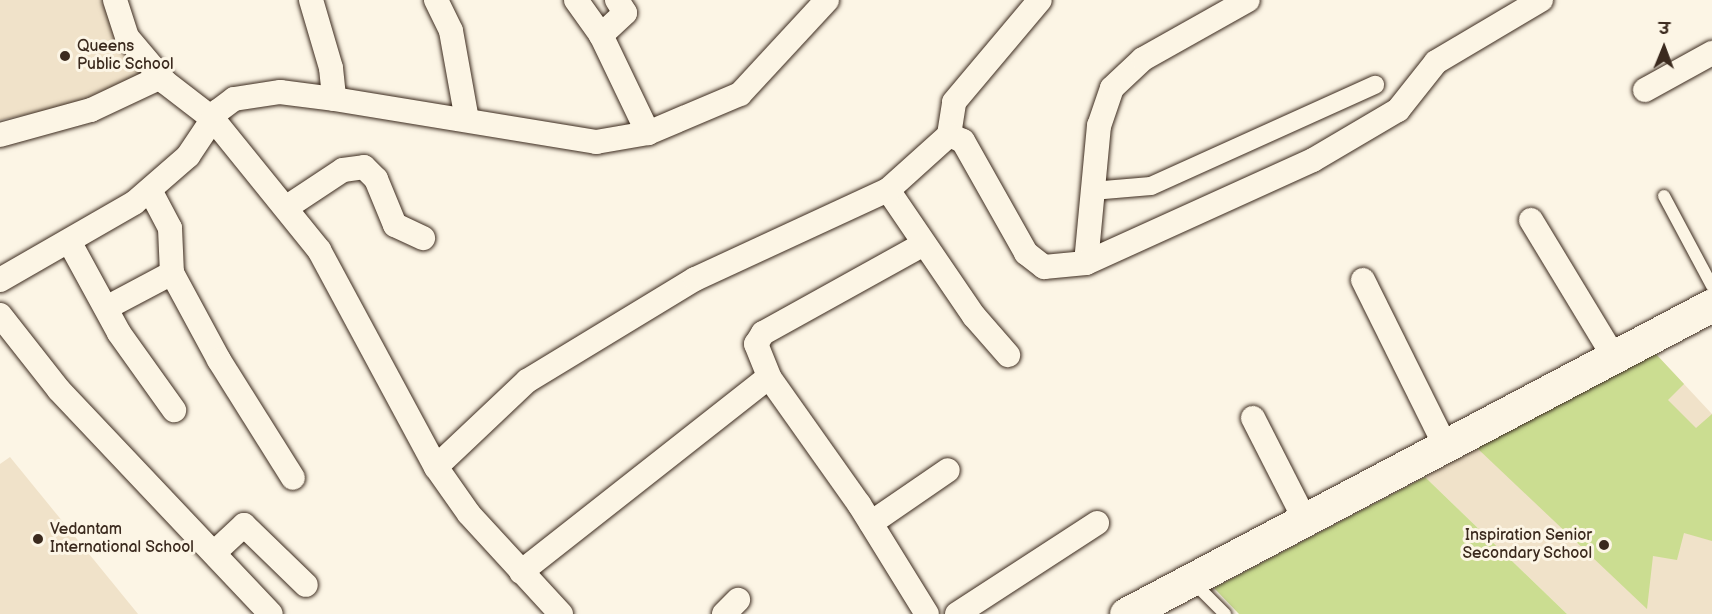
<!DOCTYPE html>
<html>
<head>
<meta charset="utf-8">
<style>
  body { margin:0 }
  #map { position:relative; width:1712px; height:614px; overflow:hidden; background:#fcf5e5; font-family:"Balsamiq Sans","Playpen Sans Deva",sans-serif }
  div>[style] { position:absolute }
  .built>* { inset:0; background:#f0e2c9 }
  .green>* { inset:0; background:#cbdd91 }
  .roads { filter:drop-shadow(0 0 2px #3b2a1e) drop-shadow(0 0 2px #3b2a1e) }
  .service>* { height:12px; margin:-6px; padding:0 6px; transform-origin:6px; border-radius:6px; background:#fcf5e5 }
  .pedestrian>* { height:18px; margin:-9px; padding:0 9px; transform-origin:9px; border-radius:9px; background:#fcf5e5 }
  .minor>* { height:24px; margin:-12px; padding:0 12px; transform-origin:12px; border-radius:12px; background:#fcf5e5 }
  .secondary>* { height:33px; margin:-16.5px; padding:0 16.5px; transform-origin:16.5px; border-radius:16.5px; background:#fcf5e5 }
  .dots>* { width:16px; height:16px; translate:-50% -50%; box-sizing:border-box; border:3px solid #fcf5e5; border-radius:50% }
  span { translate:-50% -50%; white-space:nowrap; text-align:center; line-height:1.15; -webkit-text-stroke:6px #fcf5e5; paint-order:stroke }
  .poi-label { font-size:16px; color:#3b2a1e }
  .left { translate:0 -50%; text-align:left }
  .right { translate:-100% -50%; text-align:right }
  .north { position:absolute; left:1634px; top:18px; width:60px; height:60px; -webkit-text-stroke:4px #fcf5e5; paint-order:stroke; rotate:1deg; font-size:16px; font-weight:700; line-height:24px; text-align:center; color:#3b2a1e }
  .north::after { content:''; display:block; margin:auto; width:21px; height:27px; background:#3b2a1e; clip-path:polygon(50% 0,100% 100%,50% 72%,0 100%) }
</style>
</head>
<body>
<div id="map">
  <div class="built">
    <i style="clip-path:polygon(0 0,102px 0,116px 37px,146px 75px,82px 103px,0 120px)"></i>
    <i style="clip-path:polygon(1654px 352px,1712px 414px,1712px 614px,1567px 614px,1425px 477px)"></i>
    <i style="clip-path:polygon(10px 457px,138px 614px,0 614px,0 464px)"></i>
  </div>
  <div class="green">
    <i style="clip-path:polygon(1654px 352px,1684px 384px,1668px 400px,1696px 428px,1712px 414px,1712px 541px,1684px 533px,1677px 560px,1653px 556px,1647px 609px,1477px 448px)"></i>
    <i style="clip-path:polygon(1425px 477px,1567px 614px,1239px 614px,1214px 588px)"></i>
  </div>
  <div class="roads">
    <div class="service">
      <i style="left:1664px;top:196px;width:102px;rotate:61.9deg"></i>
      <i style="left:1192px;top:581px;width:47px;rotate:45deg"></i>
    </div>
    <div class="pedestrian">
      <i style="left:1092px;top:191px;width:59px;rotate:-4.8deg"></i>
      <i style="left:1151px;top:186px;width:246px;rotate:-24.3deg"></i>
    </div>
    <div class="minor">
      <i style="left:115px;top:0;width:39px;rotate:72deg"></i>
      <i style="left:127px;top:37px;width:59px;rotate:49.8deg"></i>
      <i style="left:165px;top:82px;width:61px;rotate:37.6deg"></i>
      <i style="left:213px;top:119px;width:169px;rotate:51deg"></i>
      <i style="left:319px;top:250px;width:247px;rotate:61.7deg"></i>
      <i style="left:436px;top:467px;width:57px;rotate:54.9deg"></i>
      <i style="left:469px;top:514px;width:136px;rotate:47.4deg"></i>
      <i style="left:311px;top:0;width:71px;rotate:73.6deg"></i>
      <i style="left:331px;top:68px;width:31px;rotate:84deg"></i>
      <i style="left:436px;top:0;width:34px;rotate:64deg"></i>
      <i style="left:451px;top:31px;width:90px;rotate:79.8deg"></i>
      <i style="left:576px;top:0;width:43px;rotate:54.5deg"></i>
      <i style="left:617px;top:0;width:15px;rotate:58deg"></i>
      <i style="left:625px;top:13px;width:33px;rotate:137deg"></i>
      <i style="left:601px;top:35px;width:109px;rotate:64.4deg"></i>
      <i style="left:1645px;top:90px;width:77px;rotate:-28.9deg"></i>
      <i style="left:0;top:135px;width:94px;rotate:-15.4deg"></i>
      <i style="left:91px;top:110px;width:77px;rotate:-25.2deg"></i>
      <i style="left:949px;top:135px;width:33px;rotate:-81deg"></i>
      <i style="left:954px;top:102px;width:133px;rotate:-49.9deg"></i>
      <i style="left:150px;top:190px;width:43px;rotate:62.2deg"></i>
      <i style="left:170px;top:228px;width:45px;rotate:87.5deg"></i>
      <i style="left:172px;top:273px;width:99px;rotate:61.6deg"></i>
      <i style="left:219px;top:360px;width:139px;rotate:57.9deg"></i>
      <i style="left:888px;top:190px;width:153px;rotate:55.7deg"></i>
      <i style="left:974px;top:316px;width:52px;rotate:48.9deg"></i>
      <i style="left:287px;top:207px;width:67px;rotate:-33.5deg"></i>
      <i style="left:343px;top:170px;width:21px;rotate:-8deg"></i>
      <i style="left:364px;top:167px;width:17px;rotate:45deg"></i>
      <i style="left:376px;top:179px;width:50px;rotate:67.6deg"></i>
      <i style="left:395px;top:225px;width:31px;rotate:25deg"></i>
      <i style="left:1531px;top:220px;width:160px;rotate:58.8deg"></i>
      <i style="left:70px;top:243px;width:102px;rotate:61.4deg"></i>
      <i style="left:119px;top:333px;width:95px;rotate:54.5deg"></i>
      <i style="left:922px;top:245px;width:182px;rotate:151deg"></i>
      <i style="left:763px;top:333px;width:13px;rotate:122deg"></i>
      <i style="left:756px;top:344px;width:35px;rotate:68deg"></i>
      <i style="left:769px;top:377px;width:156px;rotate:54.7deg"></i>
      <i style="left:859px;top:504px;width:129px;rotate:58.3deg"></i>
      <i style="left:1086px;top:263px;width:138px;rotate:-84.6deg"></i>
      <i style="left:1099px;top:126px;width:40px;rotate:-71.1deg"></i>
      <i style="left:1112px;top:88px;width:42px;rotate:-43.1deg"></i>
      <i style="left:1143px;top:59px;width:120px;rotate:-29.3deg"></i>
      <i style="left:0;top:280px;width:155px;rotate:-29.9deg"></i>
      <i style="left:134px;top:203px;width:72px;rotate:-41deg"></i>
      <i style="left:188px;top:156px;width:54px;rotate:-56.3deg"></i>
      <i style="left:218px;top:111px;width:20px;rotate:-37deg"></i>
      <i style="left:234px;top:99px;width:47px;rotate:-8.7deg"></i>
      <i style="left:280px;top:92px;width:54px;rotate:7.4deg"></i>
      <i style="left:334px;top:99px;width:266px;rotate:9.3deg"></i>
      <i style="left:596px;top:142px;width:53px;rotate:-9.8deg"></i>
      <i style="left:648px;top:133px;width:100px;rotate:-23deg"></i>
      <i style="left:740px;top:94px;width:128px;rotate:-47.2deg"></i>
      <i style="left:1363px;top:280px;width:184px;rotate:63.6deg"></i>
      <i style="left:106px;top:308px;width:75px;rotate:-27.9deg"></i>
      <i style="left:0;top:315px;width:95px;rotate:51.8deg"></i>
      <i style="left:59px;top:390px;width:308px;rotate:46.6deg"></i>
      <i style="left:1253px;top:418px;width:114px;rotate:63deg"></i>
      <i style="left:436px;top:467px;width:125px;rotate:-43.4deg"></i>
      <i style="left:527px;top:381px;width:197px;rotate:-31.3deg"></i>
      <i style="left:695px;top:279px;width:213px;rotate:-24.8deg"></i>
      <i style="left:888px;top:190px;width:82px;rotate:-42deg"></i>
      <i style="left:949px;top:135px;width:15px;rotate:23deg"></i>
      <i style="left:963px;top:141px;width:129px;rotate:60.6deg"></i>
      <i style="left:1026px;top:253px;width:23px;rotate:38deg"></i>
      <i style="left:1044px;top:267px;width:42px;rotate:-5.4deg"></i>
      <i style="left:1086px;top:263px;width:249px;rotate:-24.4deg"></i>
      <i style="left:1313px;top:160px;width:99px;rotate:-30.5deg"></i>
      <i style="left:1398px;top:110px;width:61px;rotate:-51.6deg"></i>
      <i style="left:1436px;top:62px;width:122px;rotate:-30.6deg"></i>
      <i style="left:871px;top:523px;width:93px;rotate:-34.5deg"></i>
      <i style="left:214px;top:553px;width:41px;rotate:-43deg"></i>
      <i style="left:244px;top:525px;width:86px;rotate:44.1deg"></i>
      <i style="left:521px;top:572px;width:315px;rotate:-38.2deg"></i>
      <i style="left:724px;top:614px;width:20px;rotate:-45deg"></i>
      <i style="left:957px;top:614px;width:167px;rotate:-33deg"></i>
    </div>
    <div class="secondary">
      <i style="left:1126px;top:614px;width:662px;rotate:-27.8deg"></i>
    </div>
  </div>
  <div class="dots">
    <i style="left:65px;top:56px;background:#3b2a1e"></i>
    <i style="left:38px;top:539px;background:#3b2a1e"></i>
    <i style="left:1604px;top:545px;background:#3b2a1e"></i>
  </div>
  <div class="poi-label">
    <span class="left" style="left:77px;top:56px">Queens<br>Public School</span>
    <span class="left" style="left:50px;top:539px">Vedantam<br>International School</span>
    <span class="right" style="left:1592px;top:545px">Inspiration Senior<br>Secondary School</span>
  </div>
  <div class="north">उ</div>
</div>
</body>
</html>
